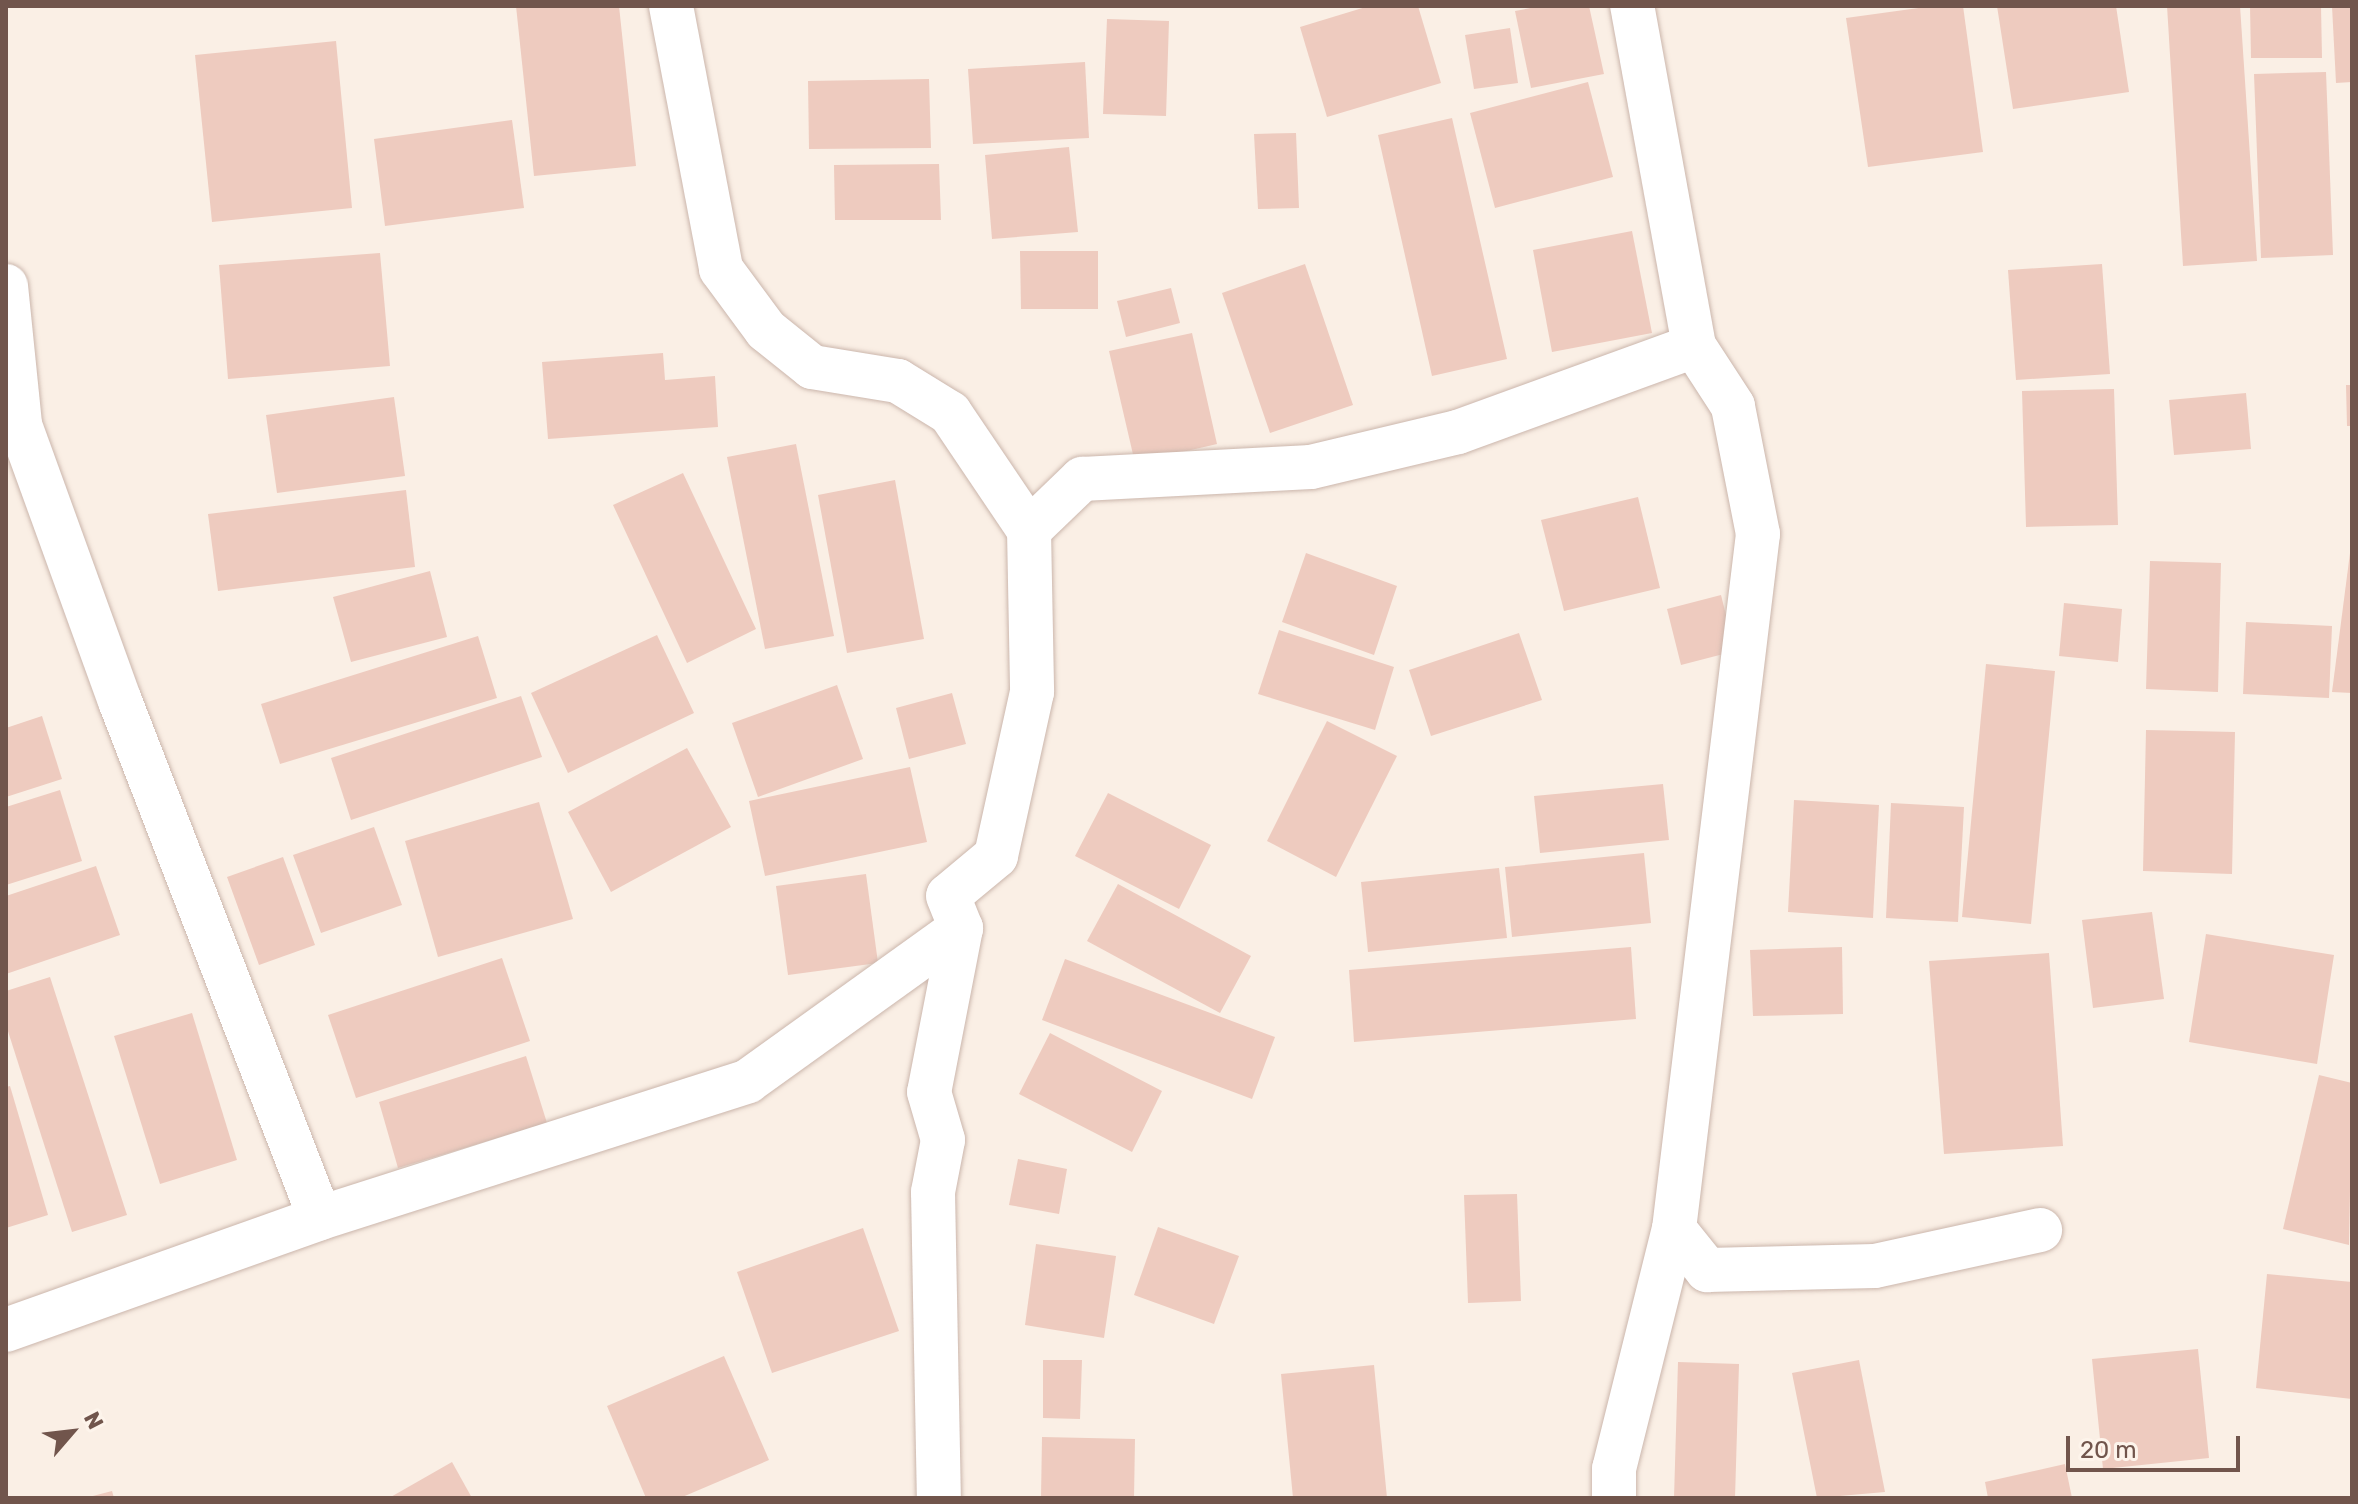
<!DOCTYPE html>
<html>
<head>
<meta charset="utf-8">
<style>
  body { margin:0 }
  #map { position:relative; width:2358px; height:1504px; overflow:hidden; background:#faefe5; font-family:Rubik,sans-serif }
  div>[style] { position:absolute }
  .building>* { inset:0; background:#eecbbf }
  .roads { filter:drop-shadow(0 0 2px #cbb6ac) drop-shadow(0 0 2px #cbb6ac) }
  .minor>* { height:44px; margin:-22px; padding:0 22px; transform-origin:22px; border-radius:22px; background:#fff }
  span { translate:-50% -50%; white-space:nowrap; text-align:center; line-height:1.15; -webkit-text-stroke:6px #fdf4eb; paint-order:stroke }
  .frame { position:absolute; inset:0; border:8px solid #71554c; pointer-events:none }
  .north { position:absolute; left:32px; top:1392px; width:80px; height:80px; -webkit-text-stroke:6px #fdf4eb; paint-order:stroke; rotate:62deg; font-size:22px; font-weight:700; line-height:32px; text-align:center; color:#71554c }
  .north::after { content:''; display:block; margin:auto; width:28px; height:36px; background:#71554c; clip-path:polygon(50% 0,100% 100%,50% 72%,0 100%) }
  .scale { position:absolute; left:2066px; top:1436px; width:174px; height:36px; box-sizing:border-box; border:4px solid #71554c; border-top:0; padding-left:10px; font-size:24px; line-height:28px; white-space:nowrap; color:#71554c; -webkit-text-stroke:6px #fdf4eb; paint-order:stroke }
</style>
</head>
<body>
<div id="map">
  <div class="building">
    <i style="clip-path:polygon(516px 6px,619px 6px,636px 166px,534px 176px)"></i>
    <i style="clip-path:polygon(1369px 6px,1418px 6px,1441px 83px,1327px 117px,1300px 27px)"></i>
    <i style="clip-path:polygon(1541px 6px,1589px 6px,1604px 74px,1531px 88px,1515px 11px)"></i>
    <i style="clip-path:polygon(1933px 6px,1963px 6px,1983px 152px,1868px 167px,1846px 18px)"></i>
    <i style="clip-path:polygon(1997px 6px,2116px 6px,2129px 92px,2013px 109px)"></i>
    <i style="clip-path:polygon(2167px 6px,2240px 6px,2257px 261px,2183px 266px)"></i>
    <i style="clip-path:polygon(2250px 6px,2321px 6px,2322px 58px,2251px 58px)"></i>
    <i style="clip-path:polygon(2332px 6px,2352px 6px,2352px 82px,2336px 83px)"></i>
    <i style="clip-path:polygon(1107px 19px,1169px 21px,1166px 116px,1103px 114px)"></i>
    <i style="clip-path:polygon(1510px 28px,1518px 83px,1474px 89px,1465px 35px)"></i>
    <i style="clip-path:polygon(336px 41px,352px 208px,212px 222px,195px 55px)"></i>
    <i style="clip-path:polygon(1085px 62px,1089px 138px,973px 144px,968px 69px)"></i>
    <i style="clip-path:polygon(2326px 72px,2333px 255px,2261px 258px,2254px 74px)"></i>
    <i style="clip-path:polygon(929px 79px,931px 148px,809px 149px,808px 81px)"></i>
    <i style="clip-path:polygon(1588px 82px,1613px 177px,1495px 208px,1470px 113px)"></i>
    <i style="clip-path:polygon(1452px 118px,1507px 359px,1432px 376px,1378px 135px)"></i>
    <i style="clip-path:polygon(512px 120px,524px 208px,385px 226px,374px 139px)"></i>
    <i style="clip-path:polygon(1296px 133px,1299px 208px,1258px 209px,1254px 134px)"></i>
    <i style="clip-path:polygon(1069px 147px,1078px 232px,992px 239px,985px 155px)"></i>
    <i style="clip-path:polygon(939px 164px,941px 220px,835px 220px,834px 165px)"></i>
    <i style="clip-path:polygon(1632px 231px,1652px 333px,1552px 352px,1533px 250px)"></i>
    <i style="clip-path:polygon(1020px 251px,1098px 251px,1098px 309px,1021px 309px)"></i>
    <i style="clip-path:polygon(380px 253px,390px 366px,228px 379px,219px 265px)"></i>
    <i style="clip-path:polygon(1305px 264px,1353px 405px,1270px 433px,1222px 293px)"></i>
    <i style="clip-path:polygon(2102px 264px,2110px 374px,2016px 380px,2008px 270px)"></i>
    <i style="clip-path:polygon(1171px 288px,1180px 323px,1126px 337px,1117px 301px)"></i>
    <i style="clip-path:polygon(1192px 333px,1217px 444px,1135px 463px,1109px 351px)"></i>
    <i style="clip-path:polygon(663px 353px,665px 380px,715px 376px,718px 427px,548px 439px,542px 362px)"></i>
    <i style="clip-path:polygon(2346px 385px,2352px 385px,2352px 426px,2347px 426px)"></i>
    <i style="clip-path:polygon(2114px 389px,2118px 525px,2026px 527px,2022px 391px)"></i>
    <i style="clip-path:polygon(2246px 393px,2251px 449px,2174px 455px,2169px 400px)"></i>
    <i style="clip-path:polygon(394px 397px,405px 476px,277px 493px,266px 415px)"></i>
    <i style="clip-path:polygon(796px 444px,834px 636px,765px 649px,727px 457px)"></i>
    <i style="clip-path:polygon(683px 473px,756px 629px,687px 663px,613px 505px)"></i>
    <i style="clip-path:polygon(895px 480px,924px 639px,847px 653px,818px 495px)"></i>
    <i style="clip-path:polygon(406px 490px,415px 567px,218px 591px,208px 514px)"></i>
    <i style="clip-path:polygon(1638px 497px,1660px 588px,1564px 611px,1541px 520px)"></i>
    <i style="clip-path:polygon(1306px 553px,1397px 586px,1374px 655px,1282px 622px)"></i>
    <i style="clip-path:polygon(2350px 553px,2352px 553px,2352px 693px,2332px 692px)"></i>
    <i style="clip-path:polygon(2150px 561px,2221px 563px,2218px 692px,2146px 689px)"></i>
    <i style="clip-path:polygon(430px 571px,447px 637px,351px 662px,333px 597px)"></i>
    <i style="clip-path:polygon(1721px 595px,1735px 651px,1681px 665px,1667px 609px)"></i>
    <i style="clip-path:polygon(2064px 603px,2122px 609px,2118px 662px,2059px 656px)"></i>
    <i style="clip-path:polygon(2246px 622px,2332px 626px,2329px 698px,2243px 694px)"></i>
    <i style="clip-path:polygon(1279px 630px,1394px 667px,1375px 730px,1258px 694px)"></i>
    <i style="clip-path:polygon(1519px 633px,1542px 700px,1431px 736px,1409px 670px)"></i>
    <i style="clip-path:polygon(657px 635px,694px 713px,568px 773px,531px 693px)"></i>
    <i style="clip-path:polygon(478px 636px,497px 698px,280px 764px,261px 704px)"></i>
    <i style="clip-path:polygon(1986px 664px,2055px 671px,2031px 924px,1962px 917px)"></i>
    <i style="clip-path:polygon(837px 685px,863px 759px,758px 797px,732px 723px)"></i>
    <i style="clip-path:polygon(952px 693px,966px 744px,909px 759px,896px 708px)"></i>
    <i style="clip-path:polygon(521px 696px,542px 757px,351px 820px,331px 758px)"></i>
    <i style="clip-path:polygon(42px 716px,62px 779px,6px 797px,6px 728px)"></i>
    <i style="clip-path:polygon(1327px 721px,1397px 756px,1336px 877px,1267px 841px)"></i>
    <i style="clip-path:polygon(2146px 730px,2235px 732px,2232px 874px,2143px 871px)"></i>
    <i style="clip-path:polygon(687px 748px,731px 827px,611px 892px,568px 812px)"></i>
    <i style="clip-path:polygon(910px 767px,927px 842px,765px 876px,749px 801px)"></i>
    <i style="clip-path:polygon(1663px 784px,1669px 840px,1540px 853px,1534px 796px)"></i>
    <i style="clip-path:polygon(60px 790px,82px 861px,6px 885px,6px 807px)"></i>
    <i style="clip-path:polygon(1108px 793px,1211px 845px,1179px 909px,1075px 856px)"></i>
    <i style="clip-path:polygon(1794px 800px,1879px 805px,1873px 918px,1788px 912px)"></i>
    <i style="clip-path:polygon(539px 802px,573px 919px,438px 957px,405px 841px)"></i>
    <i style="clip-path:polygon(1891px 803px,1964px 807px,1958px 922px,1886px 918px)"></i>
    <i style="clip-path:polygon(374px 827px,402px 905px,321px 933px,293px 855px)"></i>
    <i style="clip-path:polygon(1644px 853px,1651px 923px,1512px 937px,1505px 867px)"></i>
    <i style="clip-path:polygon(283px 857px,315px 945px,259px 965px,227px 877px)"></i>
    <i style="clip-path:polygon(96px 866px,120px 935px,6px 974px,6px 896px)"></i>
    <i style="clip-path:polygon(1499px 868px,1507px 938px,1368px 952px,1361px 882px)"></i>
    <i style="clip-path:polygon(866px 874px,878px 963px,788px 975px,776px 886px)"></i>
    <i style="clip-path:polygon(1118px 884px,1251px 956px,1220px 1013px,1087px 941px)"></i>
    <i style="clip-path:polygon(2152px 912px,2164px 999px,2093px 1008px,2082px 920px)"></i>
    <i style="clip-path:polygon(2206px 934px,2334px 955px,2317px 1064px,2189px 1042px)"></i>
    <i style="clip-path:polygon(1631px 947px,1636px 1019px,1354px 1042px,1349px 970px)"></i>
    <i style="clip-path:polygon(1842px 947px,1843px 1014px,1753px 1016px,1750px 950px)"></i>
    <i style="clip-path:polygon(2049px 953px,2063px 1146px,1944px 1154px,1929px 961px)"></i>
    <i style="clip-path:polygon(502px 958px,530px 1041px,356px 1098px,328px 1015px)"></i>
    <i style="clip-path:polygon(1065px 959px,1275px 1037px,1252px 1099px,1042px 1020px)"></i>
    <i style="clip-path:polygon(50px 977px,127px 1215px,72px 1232px,6px 1025px,6px 991px)"></i>
    <i style="clip-path:polygon(192px 1013px,237px 1160px,160px 1184px,114px 1036px)"></i>
    <i style="clip-path:polygon(1050px 1033px,1162px 1091px,1132px 1152px,1019px 1094px)"></i>
    <i style="clip-path:polygon(526px 1056px,547px 1123px,398px 1168px,379px 1102px)"></i>
    <i style="clip-path:polygon(2319px 1075px,2352px 1083px,2349px 1245px,2283px 1229px)"></i>
    <i style="clip-path:polygon(10px 1086px,48px 1215px,6px 1228px,6px 1087px)"></i>
    <i style="clip-path:polygon(1018px 1159px,1067px 1169px,1059px 1214px,1009px 1205px)"></i>
    <i style="clip-path:polygon(1517px 1194px,1521px 1301px,1468px 1303px,1464px 1195px)"></i>
    <i style="clip-path:polygon(1158px 1227px,1239px 1256px,1214px 1324px,1134px 1295px)"></i>
    <i style="clip-path:polygon(863px 1228px,899px 1331px,772px 1373px,737px 1272px)"></i>
    <i style="clip-path:polygon(1036px 1244px,1116px 1256px,1104px 1338px,1025px 1325px)"></i>
    <i style="clip-path:polygon(2267px 1274px,2352px 1282px,2352px 1399px,2256px 1388px)"></i>
    <i style="clip-path:polygon(2198px 1349px,2209px 1458px,2103px 1469px,2092px 1359px)"></i>
    <i style="clip-path:polygon(724px 1356px,769px 1460px,680px 1498px,646px 1498px,607px 1406px)"></i>
    <i style="clip-path:polygon(1043px 1360px,1082px 1360px,1080px 1419px,1043px 1418px)"></i>
    <i style="clip-path:polygon(1859px 1360px,1885px 1492px,1817px 1498px,1792px 1373px)"></i>
    <i style="clip-path:polygon(1678px 1362px,1739px 1364px,1735px 1498px,1674px 1498px)"></i>
    <i style="clip-path:polygon(1374px 1365px,1387px 1498px,1293px 1498px,1281px 1374px)"></i>
    <i style="clip-path:polygon(1042px 1437px,1135px 1439px,1134px 1498px,1041px 1498px)"></i>
    <i style="clip-path:polygon(452px 1462px,472px 1498px,389px 1498px)"></i>
    <i style="clip-path:polygon(2065px 1464px,2072px 1498px,1988px 1498px,1985px 1482px)"></i>
    <i style="clip-path:polygon(112px 1491px,114px 1498px,89px 1498px,89px 1497px)"></i>
  </div>
  <div class="roads">
    <div class="minor">
      <i style="left:671px;top:6px;width:268px;rotate:79.2deg"></i>
      <i style="left:721px;top:269px;width:76px;rotate:53.6deg"></i>
      <i style="left:766px;top:330px;width:59px;rotate:38.8deg"></i>
      <i style="left:812px;top:367px;width:87px;rotate:9.2deg"></i>
      <i style="left:898px;top:381px;width:61px;rotate:31.6deg"></i>
      <i style="left:950px;top:413px;width:141px;rotate:56deg"></i>
      <i style="left:1029px;top:530px;width:162px;rotate:88.9deg"></i>
      <i style="left:1032px;top:692px;width:168px;rotate:102.4deg"></i>
      <i style="left:996px;top:856px;width:62px;rotate:140.2deg"></i>
      <i style="left:948px;top:896px;width:35px;rotate:68deg"></i>
      <i style="left:961px;top:928px;width:167px;rotate:101deg"></i>
      <i style="left:929px;top:1092px;width:50px;rotate:73.7deg"></i>
      <i style="left:943px;top:1140px;width:53px;rotate:100.9deg"></i>
      <i style="left:933px;top:1192px;width:306px;rotate:88.9deg"></i>
      <i style="left:6px;top:286px;width:140px;rotate:84.2deg"></i>
      <i style="left:20px;top:425px;width:294px;rotate:70.1deg"></i>
      <i style="left:120px;top:701px;width:554px;rotate:68.85deg"></i>
      <i style="left:1029px;top:530px;width:74px;rotate:-43.9deg"></i>
      <i style="left:1082px;top:479px;width:229px;rotate:-3deg"></i>
      <i style="left:1311px;top:467px;width:151px;rotate:-13.4deg"></i>
      <i style="left:1458px;top:432px;width:251px;rotate:-20deg"></i>
      <i style="left:1674px;top:1229px;width:53px;rotate:51.2deg"></i>
      <i style="left:1707px;top:1270px;width:168px;rotate:-1.4deg"></i>
      <i style="left:1875px;top:1266px;width:169px;rotate:-12.3deg"></i>
      <i style="left:6px;top:1330px;width:333px;rotate:-19.6deg"></i>
      <i style="left:320px;top:1218px;width:449px;rotate:-17.7deg"></i>
      <i style="left:748px;top:1081px;width:262px;rotate:-35.7deg"></i>
      <i style="left:1614px;top:1498px;width:29px;rotate:-90deg"></i>
      <i style="left:1614px;top:1469px;width:247px;rotate:-76deg"></i>
      <i style="left:1674px;top:1229px;width:700px;rotate:-83.11deg"></i>
      <i style="left:1758px;top:534px;width:130px;rotate:-101.1deg"></i>
      <i style="left:1733px;top:406px;width:72px;rotate:-123deg"></i>
      <i style="left:1694px;top:346px;width:346px;rotate:-100.3deg"></i>
    </div>
  </div>
  <div class="frame"></div>
  <div class="north">N</div>
  <div class="scale">20 m</div>
</div>
</body>
</html>
